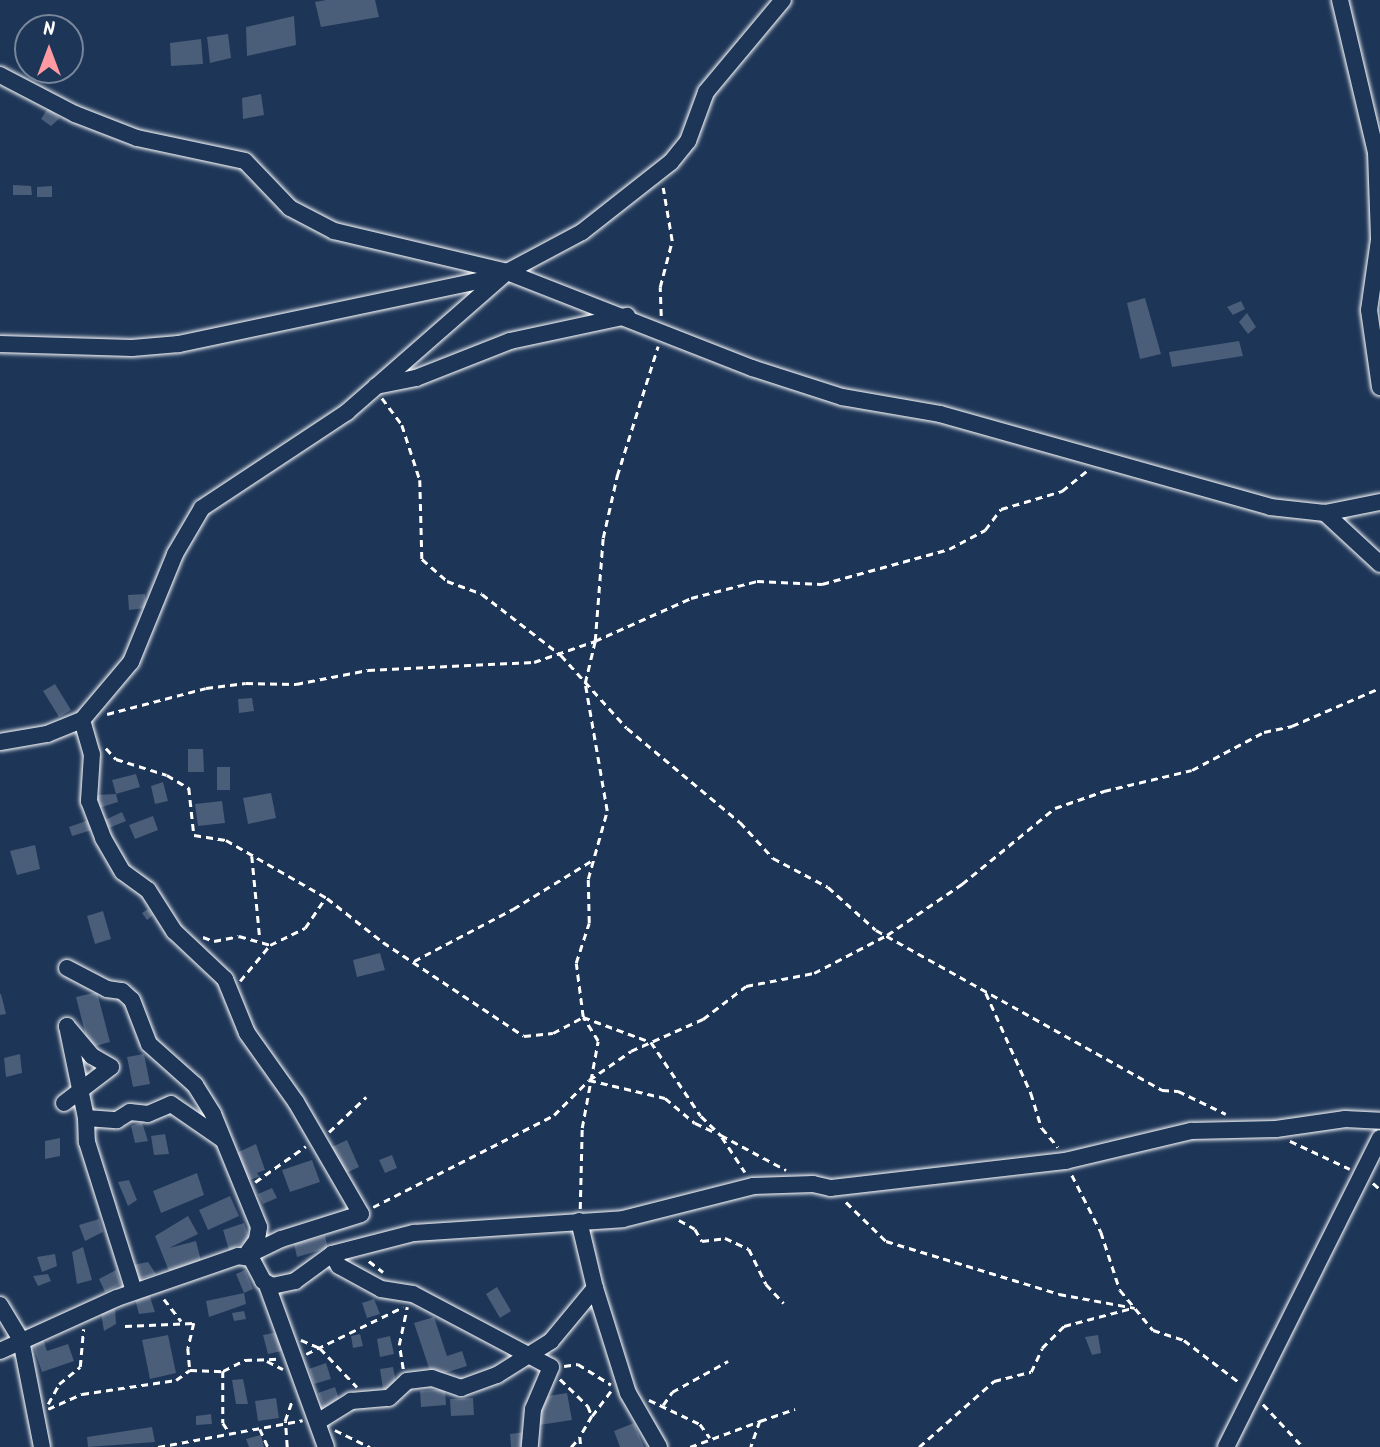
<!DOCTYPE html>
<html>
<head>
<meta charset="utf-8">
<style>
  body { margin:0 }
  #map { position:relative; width:1380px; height:1447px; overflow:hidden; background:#1d3557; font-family:Kalam,sans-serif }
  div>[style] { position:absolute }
  .building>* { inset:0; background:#4a5d79 }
  .path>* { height:2.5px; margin-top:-1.25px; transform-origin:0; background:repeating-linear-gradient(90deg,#fff 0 7px,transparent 0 12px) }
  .roads { filter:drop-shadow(0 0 2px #fff) drop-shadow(0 0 2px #fff) }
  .minor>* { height:16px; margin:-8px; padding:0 8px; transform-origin:8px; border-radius:8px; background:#1d3557 }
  span { translate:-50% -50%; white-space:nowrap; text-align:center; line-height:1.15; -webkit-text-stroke:5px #1d3557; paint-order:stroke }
  .north { position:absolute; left:14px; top:14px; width:70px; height:70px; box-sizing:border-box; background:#1d3557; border:2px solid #77869a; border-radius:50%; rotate:0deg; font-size:19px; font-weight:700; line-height:28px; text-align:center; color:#fff }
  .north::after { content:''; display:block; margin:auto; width:24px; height:32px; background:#ff9aa2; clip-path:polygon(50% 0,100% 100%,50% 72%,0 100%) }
</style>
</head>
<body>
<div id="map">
  <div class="building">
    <i style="clip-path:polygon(326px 0,375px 0,379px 17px,321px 27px,315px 2px)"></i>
    <i style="clip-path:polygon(294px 16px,296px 45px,247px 56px,246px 27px)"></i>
    <i style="clip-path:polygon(228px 34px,231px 58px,210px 63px,207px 37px)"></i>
    <i style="clip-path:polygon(201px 39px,203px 64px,171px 66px,170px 43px)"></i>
    <i style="clip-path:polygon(261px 94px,264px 115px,243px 119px,242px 98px)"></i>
    <i style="clip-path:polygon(48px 108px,60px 118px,51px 126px,41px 119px)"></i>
    <i style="clip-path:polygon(13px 185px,31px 186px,32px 195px,13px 195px)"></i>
    <i style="clip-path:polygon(52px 186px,52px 197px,37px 197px,37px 187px)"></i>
    <i style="clip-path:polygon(1145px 298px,1161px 354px,1140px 359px,1127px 303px)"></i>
    <i style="clip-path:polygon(1241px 301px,1245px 309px,1233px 315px,1227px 307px)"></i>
    <i style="clip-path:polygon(1247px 313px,1256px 327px,1248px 334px,1239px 322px)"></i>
    <i style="clip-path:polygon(1239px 341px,1243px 356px,1172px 367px,1169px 352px)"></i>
    <i style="clip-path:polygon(145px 594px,146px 608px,129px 610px,128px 595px)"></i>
    <i style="clip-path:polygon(55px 684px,71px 710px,59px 717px,43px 691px)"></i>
    <i style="clip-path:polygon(252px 698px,254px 711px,239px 713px,238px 699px)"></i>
    <i style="clip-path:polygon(188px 749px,203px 749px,204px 772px,188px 772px)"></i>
    <i style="clip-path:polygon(217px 767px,230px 767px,230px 790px,217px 790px)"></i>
    <i style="clip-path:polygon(136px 774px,140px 787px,116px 794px,112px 780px)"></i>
    <i style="clip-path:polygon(163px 782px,168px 801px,155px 804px,151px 786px)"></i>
    <i style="clip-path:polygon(271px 793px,276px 818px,248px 824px,243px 798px)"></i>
    <i style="clip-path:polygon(116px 794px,118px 802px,99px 808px,95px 795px)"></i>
    <i style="clip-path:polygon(222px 801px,225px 823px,198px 826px,195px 804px)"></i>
    <i style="clip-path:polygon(122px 812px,126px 821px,109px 828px,105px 820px)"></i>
    <i style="clip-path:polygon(153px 816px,158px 830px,135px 839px,129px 825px)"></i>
    <i style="clip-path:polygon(89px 820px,92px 830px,72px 836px,69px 827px)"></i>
    <i style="clip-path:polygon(35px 845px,40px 869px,17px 875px,10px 851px)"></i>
    <i style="clip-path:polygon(148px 909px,153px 915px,147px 920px,142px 913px)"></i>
    <i style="clip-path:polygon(103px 911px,111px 939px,95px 944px,87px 916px)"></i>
    <i style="clip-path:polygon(380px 953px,385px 970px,357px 977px,353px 960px)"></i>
    <i style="clip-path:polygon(97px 992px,110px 1042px,89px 1048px,76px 997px)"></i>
    <i style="clip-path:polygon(0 994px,1px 994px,6px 1014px,0 1015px)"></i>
    <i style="clip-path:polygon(20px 1054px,22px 1073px,6px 1077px,4px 1058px)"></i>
    <i style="clip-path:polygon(144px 1054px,150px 1084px,133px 1087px,127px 1057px)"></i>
    <i style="clip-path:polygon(142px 1122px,148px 1141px,135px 1143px,131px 1126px)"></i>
    <i style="clip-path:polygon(165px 1134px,169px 1154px,154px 1155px,151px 1136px)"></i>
    <i style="clip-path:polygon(60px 1138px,60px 1156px,45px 1159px,45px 1141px)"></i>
    <i style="clip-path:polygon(347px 1140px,359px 1167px,344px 1174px,332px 1147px)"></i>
    <i style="clip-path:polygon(256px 1144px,265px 1170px,257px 1173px,260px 1177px,240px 1182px,232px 1155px)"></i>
    <i style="clip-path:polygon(392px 1155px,397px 1168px,385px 1173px,379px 1160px)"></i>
    <i style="clip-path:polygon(312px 1160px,320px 1182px,290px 1192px,282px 1170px)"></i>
    <i style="clip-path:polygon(197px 1173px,204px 1195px,161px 1213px,153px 1191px)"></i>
    <i style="clip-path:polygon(129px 1180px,137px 1200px,128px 1206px,118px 1182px)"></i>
    <i style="clip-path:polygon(272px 1188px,277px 1198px,263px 1204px,258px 1194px)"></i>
    <i style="clip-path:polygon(230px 1196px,239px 1216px,208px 1230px,199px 1210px)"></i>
    <i style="clip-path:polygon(188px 1216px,198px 1234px,169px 1248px,196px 1241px,201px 1261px,169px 1271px,155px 1236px)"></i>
    <i style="clip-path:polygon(99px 1219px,103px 1232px,85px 1241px,79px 1225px)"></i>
    <i style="clip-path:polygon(244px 1223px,250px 1240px,229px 1250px,223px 1230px)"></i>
    <i style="clip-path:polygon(325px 1236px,328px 1248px,297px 1257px,294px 1244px)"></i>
    <i style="clip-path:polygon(83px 1247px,92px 1280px,77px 1284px,72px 1252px)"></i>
    <i style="clip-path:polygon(55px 1254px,57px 1266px,42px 1272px,37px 1257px)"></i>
    <i style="clip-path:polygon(148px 1262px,156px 1274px,139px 1279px,133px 1265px)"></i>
    <i style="clip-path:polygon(116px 1270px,121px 1284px,105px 1292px,99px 1279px)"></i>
    <i style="clip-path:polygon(245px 1270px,253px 1289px,244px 1293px,236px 1274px)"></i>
    <i style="clip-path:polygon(48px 1274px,51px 1281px,38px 1286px,33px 1276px)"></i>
    <i style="clip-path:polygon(497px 1287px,511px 1311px,500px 1318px,486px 1294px)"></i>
    <i style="clip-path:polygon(244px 1293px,246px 1304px,209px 1317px,206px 1301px)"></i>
    <i style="clip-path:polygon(149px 1294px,155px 1312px,139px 1314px,135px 1299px)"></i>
    <i style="clip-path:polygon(374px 1299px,380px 1314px,367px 1318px,362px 1303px)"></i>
    <i style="clip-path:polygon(115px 1308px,116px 1324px,104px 1331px,101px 1313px)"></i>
    <i style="clip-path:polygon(244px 1311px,246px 1319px,234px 1321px,232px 1313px)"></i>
    <i style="clip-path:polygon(434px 1317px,447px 1356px,462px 1351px,467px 1366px,432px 1377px,414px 1323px)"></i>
    <i style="clip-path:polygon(278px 1332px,282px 1351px,268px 1354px,263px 1335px)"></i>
    <i style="clip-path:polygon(360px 1334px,363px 1346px,353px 1348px,351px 1336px)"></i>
    <i style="clip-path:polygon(168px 1335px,176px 1373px,150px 1379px,142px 1340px)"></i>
    <i style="clip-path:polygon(1098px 1335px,1101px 1353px,1092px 1355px,1085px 1337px)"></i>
    <i style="clip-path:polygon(390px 1336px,394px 1354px,380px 1357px,377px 1339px)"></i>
    <i style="clip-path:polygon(43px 1339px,47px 1351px,68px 1344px,74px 1361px,42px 1372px,32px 1342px)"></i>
    <i style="clip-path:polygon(326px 1363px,331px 1379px,314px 1384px,309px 1369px)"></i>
    <i style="clip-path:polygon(393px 1367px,397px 1387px,383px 1389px,380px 1369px)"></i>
    <i style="clip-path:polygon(243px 1379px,248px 1404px,236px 1404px,232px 1380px)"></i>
    <i style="clip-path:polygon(335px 1387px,340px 1402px,324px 1408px,318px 1393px)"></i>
    <i style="clip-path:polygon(445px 1389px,446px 1405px,421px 1407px,420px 1391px)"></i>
    <i style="clip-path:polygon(567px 1393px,572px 1420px,539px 1425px,538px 1416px,548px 1396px)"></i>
    <i style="clip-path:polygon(276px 1398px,279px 1418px,258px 1421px,255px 1401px)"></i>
    <i style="clip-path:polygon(473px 1398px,474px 1415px,451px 1416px,450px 1399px)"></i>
    <i style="clip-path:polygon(211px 1414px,212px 1424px,196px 1425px,196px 1416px)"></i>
    <i style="clip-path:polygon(634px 1423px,644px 1447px,620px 1447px,614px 1431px)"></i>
    <i style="clip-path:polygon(152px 1427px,155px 1442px,88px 1447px,87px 1437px)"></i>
    <i style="clip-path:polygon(525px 1432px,526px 1447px,511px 1447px,510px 1434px)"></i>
    <i style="clip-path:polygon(261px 1435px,264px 1447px,249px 1447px,246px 1439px)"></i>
  </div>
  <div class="path">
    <i style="left:661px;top:316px;width:29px;rotate:-92deg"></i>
    <i style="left:660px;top:287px;width:48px;rotate:-75.4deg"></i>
    <i style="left:672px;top:241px;width:54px;rotate:-99.6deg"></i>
    <i style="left:382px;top:398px;width:34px;rotate:53deg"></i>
    <i style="left:402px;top:425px;width:58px;rotate:71.9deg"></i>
    <i style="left:420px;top:480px;width:79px;rotate:88.5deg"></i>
    <i style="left:422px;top:559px;width:33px;rotate:41deg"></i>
    <i style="left:447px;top:581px;width:37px;rotate:20deg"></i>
    <i style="left:482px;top:594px;width:100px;rotate:37.7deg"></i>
    <i style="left:561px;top:655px;width:98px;rotate:47.9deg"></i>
    <i style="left:627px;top:728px;width:147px;rotate:39.8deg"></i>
    <i style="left:740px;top:822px;width:49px;rotate:47.5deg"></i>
    <i style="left:773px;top:858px;width:62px;rotate:27.8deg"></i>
    <i style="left:828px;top:887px;width:64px;rotate:41.9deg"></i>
    <i style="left:876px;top:930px;width:328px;rotate:29.2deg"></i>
    <i style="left:1162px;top:1090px;width:16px;rotate:4deg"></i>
    <i style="left:1178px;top:1091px;width:53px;rotate:25.6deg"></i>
    <i style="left:107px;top:714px;width:102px;rotate:-14.7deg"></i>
    <i style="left:206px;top:688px;width:40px;rotate:-7.1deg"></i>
    <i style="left:246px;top:683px;width:50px;rotate:1.1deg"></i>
    <i style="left:296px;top:684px;width:73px;rotate:-11deg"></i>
    <i style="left:368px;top:670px;width:166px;rotate:-2.8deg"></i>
    <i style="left:534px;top:662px;width:65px;rotate:-19deg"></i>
    <i style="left:595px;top:641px;width:105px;rotate:-24.1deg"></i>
    <i style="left:691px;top:598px;width:68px;rotate:-14.4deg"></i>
    <i style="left:757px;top:581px;width:65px;rotate:2.6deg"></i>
    <i style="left:822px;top:584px;width:132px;rotate:-15.4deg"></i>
    <i style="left:949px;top:549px;width:41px;rotate:-27.8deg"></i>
    <i style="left:985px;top:530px;width:26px;rotate:-53deg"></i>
    <i style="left:1001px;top:509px;width:64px;rotate:-16.4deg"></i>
    <i style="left:1062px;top:491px;width:33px;rotate:-39deg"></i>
    <i style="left:106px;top:748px;width:15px;rotate:48deg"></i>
    <i style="left:116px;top:759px;width:53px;rotate:17.4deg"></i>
    <i style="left:167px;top:775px;width:26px;rotate:31deg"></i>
    <i style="left:189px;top:788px;width:47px;rotate:83.9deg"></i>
    <i style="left:194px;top:835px;width:32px;rotate:9deg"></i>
    <i style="left:226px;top:840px;width:116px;rotate:29.9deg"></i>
    <i style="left:327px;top:898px;width:71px;rotate:38.2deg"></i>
    <i style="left:383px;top:942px;width:169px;rotate:33.7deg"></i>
    <i style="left:524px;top:1036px;width:29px;rotate:-6deg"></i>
    <i style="left:553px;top:1033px;width:34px;rotate:-28deg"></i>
    <i style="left:583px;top:1017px;width:72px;rotate:20.2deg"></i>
    <i style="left:651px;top:1042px;width:89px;rotate:56deg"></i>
    <i style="left:701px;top:1116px;width:28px;rotate:44deg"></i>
    <i style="left:721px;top:1135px;width:74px;rotate:28.3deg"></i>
    <i style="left:252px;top:856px;width:83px;rotate:84.5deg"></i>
    <i style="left:203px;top:937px;width:12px;rotate:20deg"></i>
    <i style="left:214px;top:941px;width:25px;rotate:-11deg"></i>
    <i style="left:239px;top:936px;width:32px;rotate:16deg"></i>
    <i style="left:414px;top:961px;width:112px;rotate:-27.7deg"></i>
    <i style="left:513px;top:909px;width:92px;rotate:-31.6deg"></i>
    <i style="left:240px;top:981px;width:47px;rotate:-50.2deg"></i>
    <i style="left:270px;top:945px;width:39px;rotate:-26deg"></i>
    <i style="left:305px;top:928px;width:36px;rotate:-56deg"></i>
    <i style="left:986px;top:993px;width:110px;rotate:65.8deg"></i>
    <i style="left:1031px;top:1093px;width:37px;rotate:73deg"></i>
    <i style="left:1042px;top:1128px;width:25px;rotate:50deg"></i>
    <i style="left:589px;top:1080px;width:78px;rotate:13.3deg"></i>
    <i style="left:665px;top:1098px;width:39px;rotate:40deg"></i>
    <i style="left:695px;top:1123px;width:23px;rotate:25deg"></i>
    <i style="left:329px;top:1132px;width:51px;rotate:-43.4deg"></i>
    <i style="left:722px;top:1137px;width:42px;rotate:56.7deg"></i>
    <i style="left:1290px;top:1141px;width:66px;rotate:25deg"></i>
    <i style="left:1072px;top:1175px;width:64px;rotate:63deg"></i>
    <i style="left:1101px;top:1232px;width:61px;rotate:71.9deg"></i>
    <i style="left:1120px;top:1290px;width:52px;rotate:50.5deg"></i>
    <i style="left:1153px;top:1330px;width:33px;rotate:18deg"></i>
    <i style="left:1184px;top:1340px;width:71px;rotate:37.5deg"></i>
    <i style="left:255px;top:1182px;width:62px;rotate:-35.2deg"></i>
    <i style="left:1373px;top:1183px;width:9px;rotate:41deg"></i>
    <i style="left:846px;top:1202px;width:56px;rotate:44.3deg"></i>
    <i style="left:886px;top:1241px;width:181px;rotate:17deg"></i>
    <i style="left:1059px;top:1294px;width:77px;rotate:10.4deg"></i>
    <i style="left:373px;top:1207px;width:203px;rotate:-26.9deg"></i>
    <i style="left:554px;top:1115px;width:49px;rotate:-45deg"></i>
    <i style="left:589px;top:1080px;width:51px;rotate:-34.6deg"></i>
    <i style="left:631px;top:1051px;width:79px;rotate:-24deg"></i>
    <i style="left:703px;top:1019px;width:54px;rotate:-37.5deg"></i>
    <i style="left:746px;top:986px;width:69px;rotate:-10.8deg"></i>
    <i style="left:814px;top:973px;width:82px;rotate:-27.5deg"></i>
    <i style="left:887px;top:935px;width:91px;rotate:-34.2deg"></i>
    <i style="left:962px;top:884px;width:120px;rotate:-39.3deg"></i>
    <i style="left:1055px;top:808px;width:52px;rotate:-19.1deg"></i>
    <i style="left:1104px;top:791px;width:90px;rotate:-13.4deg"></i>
    <i style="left:1192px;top:770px;width:81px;rotate:-27.8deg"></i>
    <i style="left:1264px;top:732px;width:29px;rotate:-12deg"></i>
    <i style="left:1292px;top:726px;width:96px;rotate:-23.4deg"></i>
    <i style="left:580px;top:1209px;width:81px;rotate:-88.6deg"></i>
    <i style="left:582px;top:1128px;width:88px;rotate:-79.6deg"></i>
    <i style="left:598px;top:1041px;width:28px;rotate:-122deg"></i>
    <i style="left:583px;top:1017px;width:54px;rotate:-97.4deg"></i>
    <i style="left:576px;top:963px;width:42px;rotate:-72deg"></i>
    <i style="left:589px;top:923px;width:44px;rotate:-91.3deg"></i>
    <i style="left:588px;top:879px;width:71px;rotate:-74.4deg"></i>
    <i style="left:607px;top:811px;width:130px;rotate:-99.8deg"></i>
    <i style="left:585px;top:683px;width:43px;rotate:-76.6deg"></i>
    <i style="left:595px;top:641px;width:103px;rotate:-85.6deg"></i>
    <i style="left:603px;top:538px;width:64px;rotate:-77.3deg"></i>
    <i style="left:617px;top:476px;width:136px;rotate:-72.5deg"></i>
    <i style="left:679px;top:1220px;width:18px;rotate:29deg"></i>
    <i style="left:695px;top:1229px;width:14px;rotate:60deg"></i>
    <i style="left:702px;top:1241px;width:23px;rotate:-7deg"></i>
    <i style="left:725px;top:1238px;width:26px;rotate:25deg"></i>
    <i style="left:749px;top:1249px;width:39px;rotate:64deg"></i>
    <i style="left:766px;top:1284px;width:26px;rotate:47deg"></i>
    <i style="left:369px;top:1261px;width:18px;rotate:38deg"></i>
    <i style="left:164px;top:1299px;width:28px;rotate:52deg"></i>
    <i style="left:125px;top:1326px;width:69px;rotate:-2.5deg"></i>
    <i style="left:194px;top:1323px;width:26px;rotate:103deg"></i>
    <i style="left:188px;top:1348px;width:21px;rotate:85deg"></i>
    <i style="left:301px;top:1340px;width:21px;rotate:23deg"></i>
    <i style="left:320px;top:1348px;width:54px;rotate:46.5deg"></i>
    <i style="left:306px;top:1354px;width:108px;rotate:-25.9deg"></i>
    <i style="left:267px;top:1361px;width:18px;rotate:27deg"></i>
    <i style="left:564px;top:1366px;width:14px;rotate:-8deg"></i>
    <i style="left:578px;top:1364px;width:39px;rotate:32deg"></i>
    <i style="left:403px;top:1369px;width:24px;rotate:-99deg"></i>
    <i style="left:399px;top:1345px;width:39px;rotate:-78deg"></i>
    <i style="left:223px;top:1371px;width:52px;rotate:90deg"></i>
    <i style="left:223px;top:1423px;width:11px;rotate:56deg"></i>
    <i style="left:560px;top:1379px;width:39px;rotate:44deg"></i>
    <i style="left:588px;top:1406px;width:11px;rotate:68deg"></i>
    <i style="left:592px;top:1416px;width:24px;rotate:120deg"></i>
    <i style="left:580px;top:1437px;width:10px;rotate:84deg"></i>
    <i style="left:649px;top:1400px;width:56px;rotate:25.2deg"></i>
    <i style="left:700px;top:1424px;width:17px;rotate:54deg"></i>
    <i style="left:48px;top:1404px;width:23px;rotate:-61deg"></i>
    <i style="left:59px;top:1384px;width:27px;rotate:-39deg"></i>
    <i style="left:80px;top:1367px;width:38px;rotate:-85deg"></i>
    <i style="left:1263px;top:1404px;width:59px;rotate:47.1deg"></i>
    <i style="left:663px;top:1405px;width:16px;rotate:-55deg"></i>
    <i style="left:672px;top:1392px;width:64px;rotate:-29deg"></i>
    <i style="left:48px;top:1409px;width:37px;rotate:-24deg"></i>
    <i style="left:82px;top:1394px;width:95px;rotate:-8.5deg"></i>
    <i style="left:176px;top:1380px;width:17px;rotate:-36deg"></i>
    <i style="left:190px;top:1370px;width:33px;rotate:2deg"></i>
    <i style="left:223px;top:1371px;width:25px;rotate:-27deg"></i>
    <i style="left:245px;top:1360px;width:34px;rotate:-2deg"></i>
    <i style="left:592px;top:1416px;width:31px;rotate:-53deg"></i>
    <i style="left:760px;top:1421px;width:37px;rotate:-19deg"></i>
    <i style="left:260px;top:1429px;width:20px;rotate:66deg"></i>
    <i style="left:335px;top:1430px;width:39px;rotate:26deg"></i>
    <i style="left:158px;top:1447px;width:147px;rotate:-10.5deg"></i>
    <i style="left:287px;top:1447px;width:26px;rotate:-94deg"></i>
    <i style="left:285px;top:1421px;width:24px;rotate:-71deg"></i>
    <i style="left:571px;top:1447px;width:13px;rotate:-48deg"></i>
    <i style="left:690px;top:1447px;width:75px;rotate:-20.4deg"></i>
    <i style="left:760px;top:1421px;width:28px;rotate:109deg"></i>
    <i style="left:919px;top:1447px;width:100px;rotate:-41.3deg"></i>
    <i style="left:994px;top:1381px;width:38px;rotate:-14deg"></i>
    <i style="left:1031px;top:1372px;width:26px;rotate:-65deg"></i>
    <i style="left:1042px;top:1348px;width:31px;rotate:-45deg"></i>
    <i style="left:1064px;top:1326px;width:70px;rotate:-14.8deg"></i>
  </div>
  <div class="roads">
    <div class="minor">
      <i style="left:1340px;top:0;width:156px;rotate:76.7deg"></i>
      <i style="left:1376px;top:152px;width:88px;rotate:88deg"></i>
      <i style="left:1379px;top:240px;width:71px;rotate:98.1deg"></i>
      <i style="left:1369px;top:310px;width:78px;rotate:81.9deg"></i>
      <i style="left:0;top:75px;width:85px;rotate:27.5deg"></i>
      <i style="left:75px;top:114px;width:66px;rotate:21.2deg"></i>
      <i style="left:137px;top:138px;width:110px;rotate:12deg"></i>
      <i style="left:245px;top:161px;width:65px;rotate:46.2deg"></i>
      <i style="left:290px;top:208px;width:50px;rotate:27.6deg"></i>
      <i style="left:334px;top:231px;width:178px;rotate:13.3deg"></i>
      <i style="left:507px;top:272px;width:263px;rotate:21.4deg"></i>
      <i style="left:752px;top:368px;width:95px;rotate:17.9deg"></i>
      <i style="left:842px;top:397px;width:99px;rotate:9.8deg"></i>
      <i style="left:940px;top:414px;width:343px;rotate:15.7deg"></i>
      <i style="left:1270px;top:507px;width:55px;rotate:6.2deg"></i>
      <i style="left:1325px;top:513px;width:56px;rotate:-11.3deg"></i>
      <i style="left:0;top:344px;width:132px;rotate:1.7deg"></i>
      <i style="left:132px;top:348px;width:47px;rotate:-4.9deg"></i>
      <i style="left:179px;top:344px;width:326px;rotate:-11.9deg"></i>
      <i style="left:376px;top:386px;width:41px;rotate:-11.3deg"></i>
      <i style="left:416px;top:378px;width:101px;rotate:-21.5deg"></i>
      <i style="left:510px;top:341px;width:120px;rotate:-12.1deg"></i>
      <i style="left:1325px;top:513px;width:75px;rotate:42.8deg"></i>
      <i style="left:82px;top:720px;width:35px;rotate:74deg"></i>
      <i style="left:92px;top:754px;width:47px;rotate:93.7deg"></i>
      <i style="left:89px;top:801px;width:40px;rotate:69deg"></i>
      <i style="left:103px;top:838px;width:39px;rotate:60deg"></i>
      <i style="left:123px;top:872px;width:31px;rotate:36deg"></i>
      <i style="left:148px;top:890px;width:49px;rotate:57.6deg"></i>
      <i style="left:174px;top:931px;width:70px;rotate:43.3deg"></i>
      <i style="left:225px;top:979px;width:58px;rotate:67.8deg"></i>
      <i style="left:247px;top:1033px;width:85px;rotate:54.6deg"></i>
      <i style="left:296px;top:1102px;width:129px;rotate:59.9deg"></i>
      <i style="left:361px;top:1214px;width:84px;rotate:162.6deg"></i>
      <i style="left:281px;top:1239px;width:39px;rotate:154deg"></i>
      <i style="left:0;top:742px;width:48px;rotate:-9.7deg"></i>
      <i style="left:47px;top:734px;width:38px;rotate:-22deg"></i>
      <i style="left:82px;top:720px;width:76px;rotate:-49.8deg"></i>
      <i style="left:131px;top:662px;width:117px;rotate:-67.8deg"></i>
      <i style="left:175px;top:554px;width:53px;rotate:-59.6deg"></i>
      <i style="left:202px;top:508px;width:174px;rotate:-33.5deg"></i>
      <i style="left:347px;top:412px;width:213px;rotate:-41.2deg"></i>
      <i style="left:507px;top:272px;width:85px;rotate:-28.1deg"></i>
      <i style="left:582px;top:232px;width:113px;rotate:-38.2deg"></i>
      <i style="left:671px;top:162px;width:27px;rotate:-51deg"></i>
      <i style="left:688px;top:141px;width:52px;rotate:-69.8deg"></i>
      <i style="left:706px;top:92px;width:120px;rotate:-50.1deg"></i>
      <i style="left:67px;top:968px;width:45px;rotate:27.7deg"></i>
      <i style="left:107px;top:989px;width:15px;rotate:8deg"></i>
      <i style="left:122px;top:991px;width:13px;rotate:42deg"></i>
      <i style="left:132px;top:1000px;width:47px;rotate:68.9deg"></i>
      <i style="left:149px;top:1044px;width:62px;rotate:41.7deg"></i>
      <i style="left:195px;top:1085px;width:34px;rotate:58deg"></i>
      <i style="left:213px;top:1114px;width:122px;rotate:67.8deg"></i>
      <i style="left:259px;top:1227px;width:13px;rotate:99deg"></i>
      <i style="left:257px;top:1240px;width:17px;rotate:126deg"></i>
      <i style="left:67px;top:1026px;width:94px;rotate:78.3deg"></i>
      <i style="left:86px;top:1118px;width:31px;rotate:4deg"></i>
      <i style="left:117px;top:1120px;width:15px;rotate:-32deg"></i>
      <i style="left:130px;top:1112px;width:18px;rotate:6deg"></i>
      <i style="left:148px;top:1114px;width:25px;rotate:-23deg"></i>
      <i style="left:171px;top:1104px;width:62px;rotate:34.5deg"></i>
      <i style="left:64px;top:1103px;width:59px;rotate:-37.5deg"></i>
      <i style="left:111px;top:1067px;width:22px;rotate:-150deg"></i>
      <i style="left:92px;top:1056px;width:39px;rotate:-130deg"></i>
      <i style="left:86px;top:1118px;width:24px;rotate:88deg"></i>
      <i style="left:87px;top:1142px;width:156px;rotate:72.5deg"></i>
      <i style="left:579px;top:1221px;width:69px;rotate:76.6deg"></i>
      <i style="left:595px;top:1288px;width:110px;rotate:72.6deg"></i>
      <i style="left:628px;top:1393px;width:62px;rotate:60.1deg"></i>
      <i style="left:332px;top:1254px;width:14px;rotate:60deg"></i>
      <i style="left:339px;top:1266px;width:48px;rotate:28.7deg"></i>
      <i style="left:381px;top:1289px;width:32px;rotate:9deg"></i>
      <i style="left:413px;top:1294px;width:156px;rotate:27.9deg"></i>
      <i style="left:551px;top:1367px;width:46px;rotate:113.2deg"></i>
      <i style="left:533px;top:1409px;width:38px;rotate:95deg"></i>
      <i style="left:267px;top:1285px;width:172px;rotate:70deg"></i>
      <i style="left:0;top:1305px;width:41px;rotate:59deg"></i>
      <i style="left:21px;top:1340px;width:109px;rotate:78.9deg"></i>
      <i style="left:0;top:1351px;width:128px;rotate:-24.4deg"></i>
      <i style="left:117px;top:1298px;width:128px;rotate:-19.1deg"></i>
      <i style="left:238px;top:1256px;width:13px;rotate:9deg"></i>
      <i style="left:251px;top:1258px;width:26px;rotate:62deg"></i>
      <i style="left:263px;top:1281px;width:10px;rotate:29deg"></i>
      <i style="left:272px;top:1286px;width:24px;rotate:-12deg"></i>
      <i style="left:295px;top:1281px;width:46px;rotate:-36.1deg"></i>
      <i style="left:332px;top:1254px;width:85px;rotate:-14.4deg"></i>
      <i style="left:414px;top:1233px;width:209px;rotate:-3.8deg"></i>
      <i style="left:623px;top:1219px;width:134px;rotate:-14.2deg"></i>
      <i style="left:753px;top:1186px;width:60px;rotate:-1.9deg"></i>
      <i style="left:813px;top:1184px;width:18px;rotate:13deg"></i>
      <i style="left:831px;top:1188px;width:236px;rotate:-6.6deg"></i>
      <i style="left:1065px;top:1161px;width:130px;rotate:-13.4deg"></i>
      <i style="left:1191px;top:1131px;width:85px;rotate:-1.3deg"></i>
      <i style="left:1276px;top:1129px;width:70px;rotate:-8.2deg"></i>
      <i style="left:1345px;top:1119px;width:35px;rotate:3deg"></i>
      <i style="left:319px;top:1421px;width:38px;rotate:-32deg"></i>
      <i style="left:351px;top:1401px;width:38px;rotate:-5deg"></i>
      <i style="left:389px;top:1398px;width:25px;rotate:-43deg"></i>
      <i style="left:407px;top:1381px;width:25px;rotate:-7deg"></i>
      <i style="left:432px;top:1378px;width:31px;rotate:19deg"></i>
      <i style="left:461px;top:1388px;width:38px;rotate:-20deg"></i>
      <i style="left:497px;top:1375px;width:64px;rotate:-32.2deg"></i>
      <i style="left:551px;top:1341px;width:69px;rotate:-50.3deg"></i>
      <i style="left:1226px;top:1447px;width:345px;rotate:-63.5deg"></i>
    </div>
  </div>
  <div class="north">N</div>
</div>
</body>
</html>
